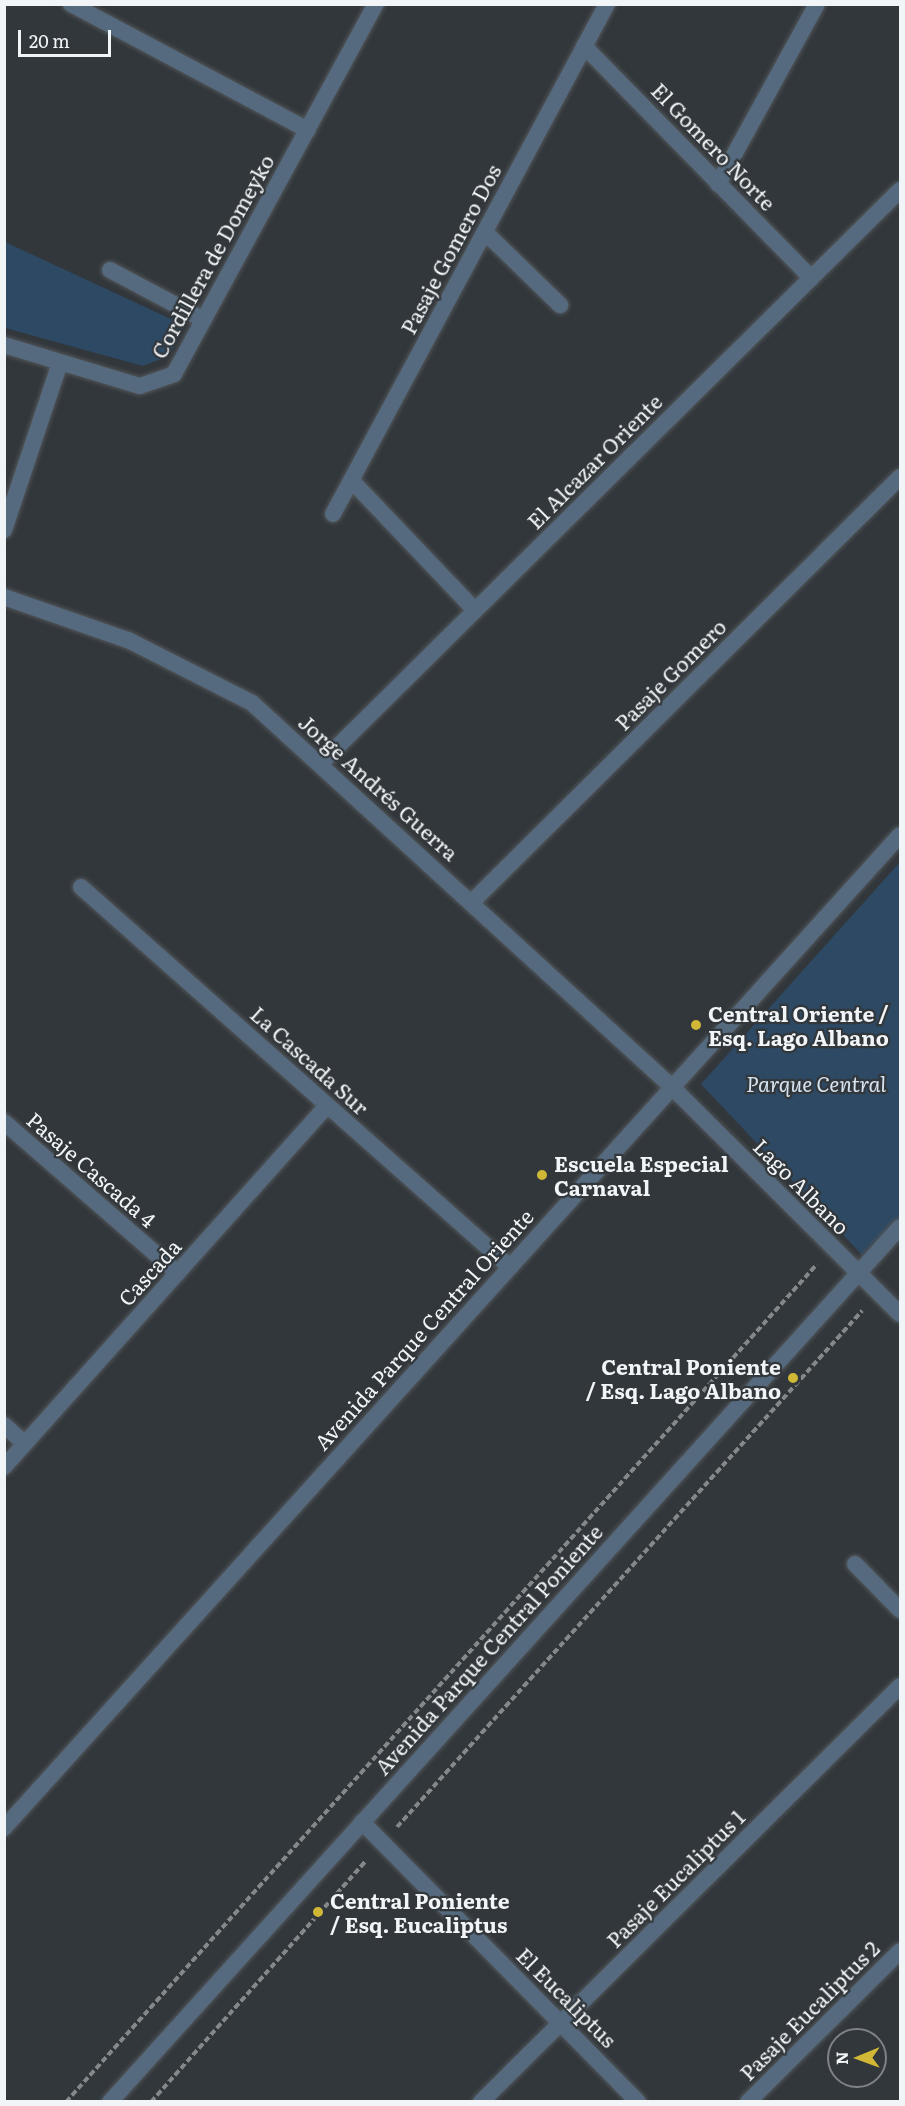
<!DOCTYPE html>
<html>
<head>
<meta charset="utf-8">
<style>
  body { margin:0 }
  #map { position:relative; width:905px; height:2106px; overflow:hidden; background:#32373b; font-family:Literata,serif }
  div>[style] { position:absolute }
  .green>* { inset:0; background:#2d4963 }
  .path>* { height:4px; margin-top:-2px; transform-origin:0; background:repeating-linear-gradient(90deg,#84888b 0 6px,transparent 0 9px) }
  .roads { filter:drop-shadow(0 0 2px #515559) drop-shadow(0 0 2px #515559) }
  .minor>* { height:16px; margin:-8px; padding:0 8px; transform-origin:8px; border-radius:8px; background:#556a7e }
  .tertiary>* { height:16px; margin:-8px; padding:0 8px; transform-origin:8px; border-radius:8px; background:#556a7e }
  .dots>* { width:16px; height:16px; translate:-50% -50%; box-sizing:border-box; border:3px solid #32373b; border-radius:50% }
  span { translate:-50% -50%; white-space:nowrap; text-align:center; line-height:1.15; -webkit-text-stroke:4.5px #32373b; paint-order:stroke }
  .street-label { font-size:21px; color:#f2f5f8 }
  .poi-label { font-size:21px; color:#f2f5f8; font-weight:700 }
  .left { translate:0 -50%; text-align:left }
  .right { translate:-100% -50%; text-align:right }
  .park-label { font-size:21px; color:#d5e3f0; font-style:italic }
  .frame { position:absolute; inset:0; border:6px solid #f2f5f8; pointer-events:none }
  .north { position:absolute; left:827px; top:2028px; width:60px; height:60px; box-sizing:border-box; background:#32373b; border:2px solid #7f8387; border-radius:50%; rotate:269deg; font-size:16px; font-weight:700; line-height:24px; text-align:center; color:#f2f5f8 }
  .north::after { content:''; display:block; margin:auto; width:21px; height:27px; background:#d1b736; clip-path:polygon(50% 0,100% 100%,50% 72%,0 100%) }
  .scale { position:absolute; left:18px; top:30px; width:93px; height:27px; box-sizing:border-box; border:3px solid #f2f5f8; border-top:0; padding-left:8px; font-size:18px; line-height:21px; white-space:nowrap; color:#f2f5f8; -webkit-text-stroke:4px #32373b; paint-order:stroke }
</style>
</head>
<body>
<div id="map">
  <div class="green">
    <i style="clip-path:polygon(5px 242px,184px 325px,169px 356px,143px 366px,5px 328px)"></i>
    <i style="clip-path:polygon(900px 862px,900px 1217px,862px 1255px,701px 1084px)"></i>
  </div>
  <div class="path">
    <i style="left:397px;top:1827px;width:695px;rotate:-47.98deg"></i>
    <i style="left:66px;top:2102px;width:1125px;rotate:-48.13deg"></i>
    <i style="left:151px;top:2102px;width:323px;rotate:-48.3deg"></i>
  </div>
  <div class="roads">
    <div class="minor">
      <i style="left:71px;top:4px;width:268px;rotate:28deg"></i>
      <i style="left:584px;top:46px;width:325px;rotate:45.6deg"></i>
      <i style="left:718px;top:184px;width:205px;rotate:-61.2deg"></i>
      <i style="left:485px;top:232px;width:105px;rotate:44.2deg"></i>
      <i style="left:110px;top:270px;width:106px;rotate:28deg"></i>
      <i style="left:4px;top:345px;width:142px;rotate:16.8deg"></i>
      <i style="left:140px;top:386px;width:36px;rotate:-19deg"></i>
      <i style="left:174px;top:374px;width:422px;rotate:-61.4deg"></i>
      <i style="left:352px;top:481px;width:178px;rotate:46.4deg"></i>
      <i style="left:333px;top:514px;width:579px;rotate:-61.75deg"></i>
      <i style="left:4px;top:530px;width:176px;rotate:-71.5deg"></i>
      <i style="left:4px;top:597px;width:133px;rotate:19.2deg"></i>
      <i style="left:130px;top:641px;width:137px;rotate:26.9deg"></i>
      <i style="left:252px;top:703px;width:570px;rotate:42.44deg"></i>
      <i style="left:673px;top:1088px;width:320px;rotate:44.9deg"></i>
      <i style="left:320px;top:764px;width:816px;rotate:-44.7deg"></i>
      <i style="left:81px;top:887px;width:573px;rotate:41.53deg"></i>
      <i style="left:472px;top:902px;width:603px;rotate:-44.8deg"></i>
      <i style="left:4px;top:1122px;width:230px;rotate:41deg"></i>
      <i style="left:4px;top:1425px;width:28px;rotate:42deg"></i>
      <i style="left:4px;top:1467px;width:484px;rotate:-48.2deg"></i>
      <i style="left:855px;top:1564px;width:64px;rotate:45.6deg"></i>
      <i style="left:362px;top:1822px;width:393px;rotate:45.4deg"></i>
      <i style="left:481px;top:2102px;width:590px;rotate:-44.79deg"></i>
      <i style="left:748px;top:2102px;width:214px;rotate:-44.8deg"></i>
    </div>
    <div class="tertiary">
      <i style="left:4px;top:1828px;width:1337px;rotate:-47.94deg"></i>
      <i style="left:110px;top:2102px;width:1179px;rotate:-47.92deg"></i>
    </div>
  </div>
  <div class="dots">
    <i style="left:696px;top:1025px;background:#d1b736"></i>
    <i style="left:542px;top:1175px;background:#d1b736"></i>
    <i style="left:793px;top:1378px;background:#d1b736"></i>
    <i style="left:318px;top:1912px;background:#d1b736"></i>
  </div>
  <div class="street-label">
    <span style="left:714px;top:146px;rotate:46deg">El Gomero Norte</span>
    <span style="left:450px;top:249px;rotate:-62deg">Pasaje Gomero Dos</span>
    <span style="left:212px;top:256px;rotate:-61deg">Cordillera de Domeyko</span>
    <span style="left:594px;top:461px;rotate:-45deg">El Alcazar Oriente</span>
    <span style="left:670px;top:674px;rotate:-45deg">Pasaje Gomero</span>
    <span style="left:379px;top:787px;rotate:42deg">Jorge Andrés Guerra</span>
    <span style="left:310px;top:1060px;rotate:42deg">La Cascada Sur</span>
    <span style="left:92px;top:1169px;rotate:41deg">Pasaje Cascada 4</span>
    <span style="left:802px;top:1186px;rotate:45deg">Lago Albano</span>
    <span style="left:149px;top:1272px;rotate:-48deg">Cascada</span>
    <span style="left:423px;top:1329px;rotate:-48deg">Avenida Parque Central Oriente</span>
    <span style="left:488px;top:1649px;rotate:-48deg">Avenida Parque Central Poniente</span>
    <span style="left:675px;top:1878px;rotate:-45deg">Pasaje Eucaliptus 1</span>
    <span style="left:567px;top:1997px;rotate:45deg">El Eucaliptus</span>
    <span style="left:809px;top:2010px;rotate:-45deg">Pasaje Eucaliptus 2</span>
  </div>
  <div class="poi-label">
    <span class="left" style="left:708px;top:1025px">Central Oriente /<br>Esq. Lago Albano</span>
    <span class="left" style="left:554px;top:1175px">Escuela Especial<br>Carnaval</span>
    <span class="right" style="left:781px;top:1378px">Central Poniente<br>/ Esq. Lago Albano</span>
    <span class="left" style="left:330px;top:1912px">Central Poniente<br>/ Esq. Eucaliptus</span>
  </div>
  <div class="park-label">
    <span style="left:816px;top:1083px">Parque Central</span>
  </div>
  <div class="frame"></div>
  <div class="north">N</div>
  <div class="scale">20 m</div>
</div>
</body>
</html>
